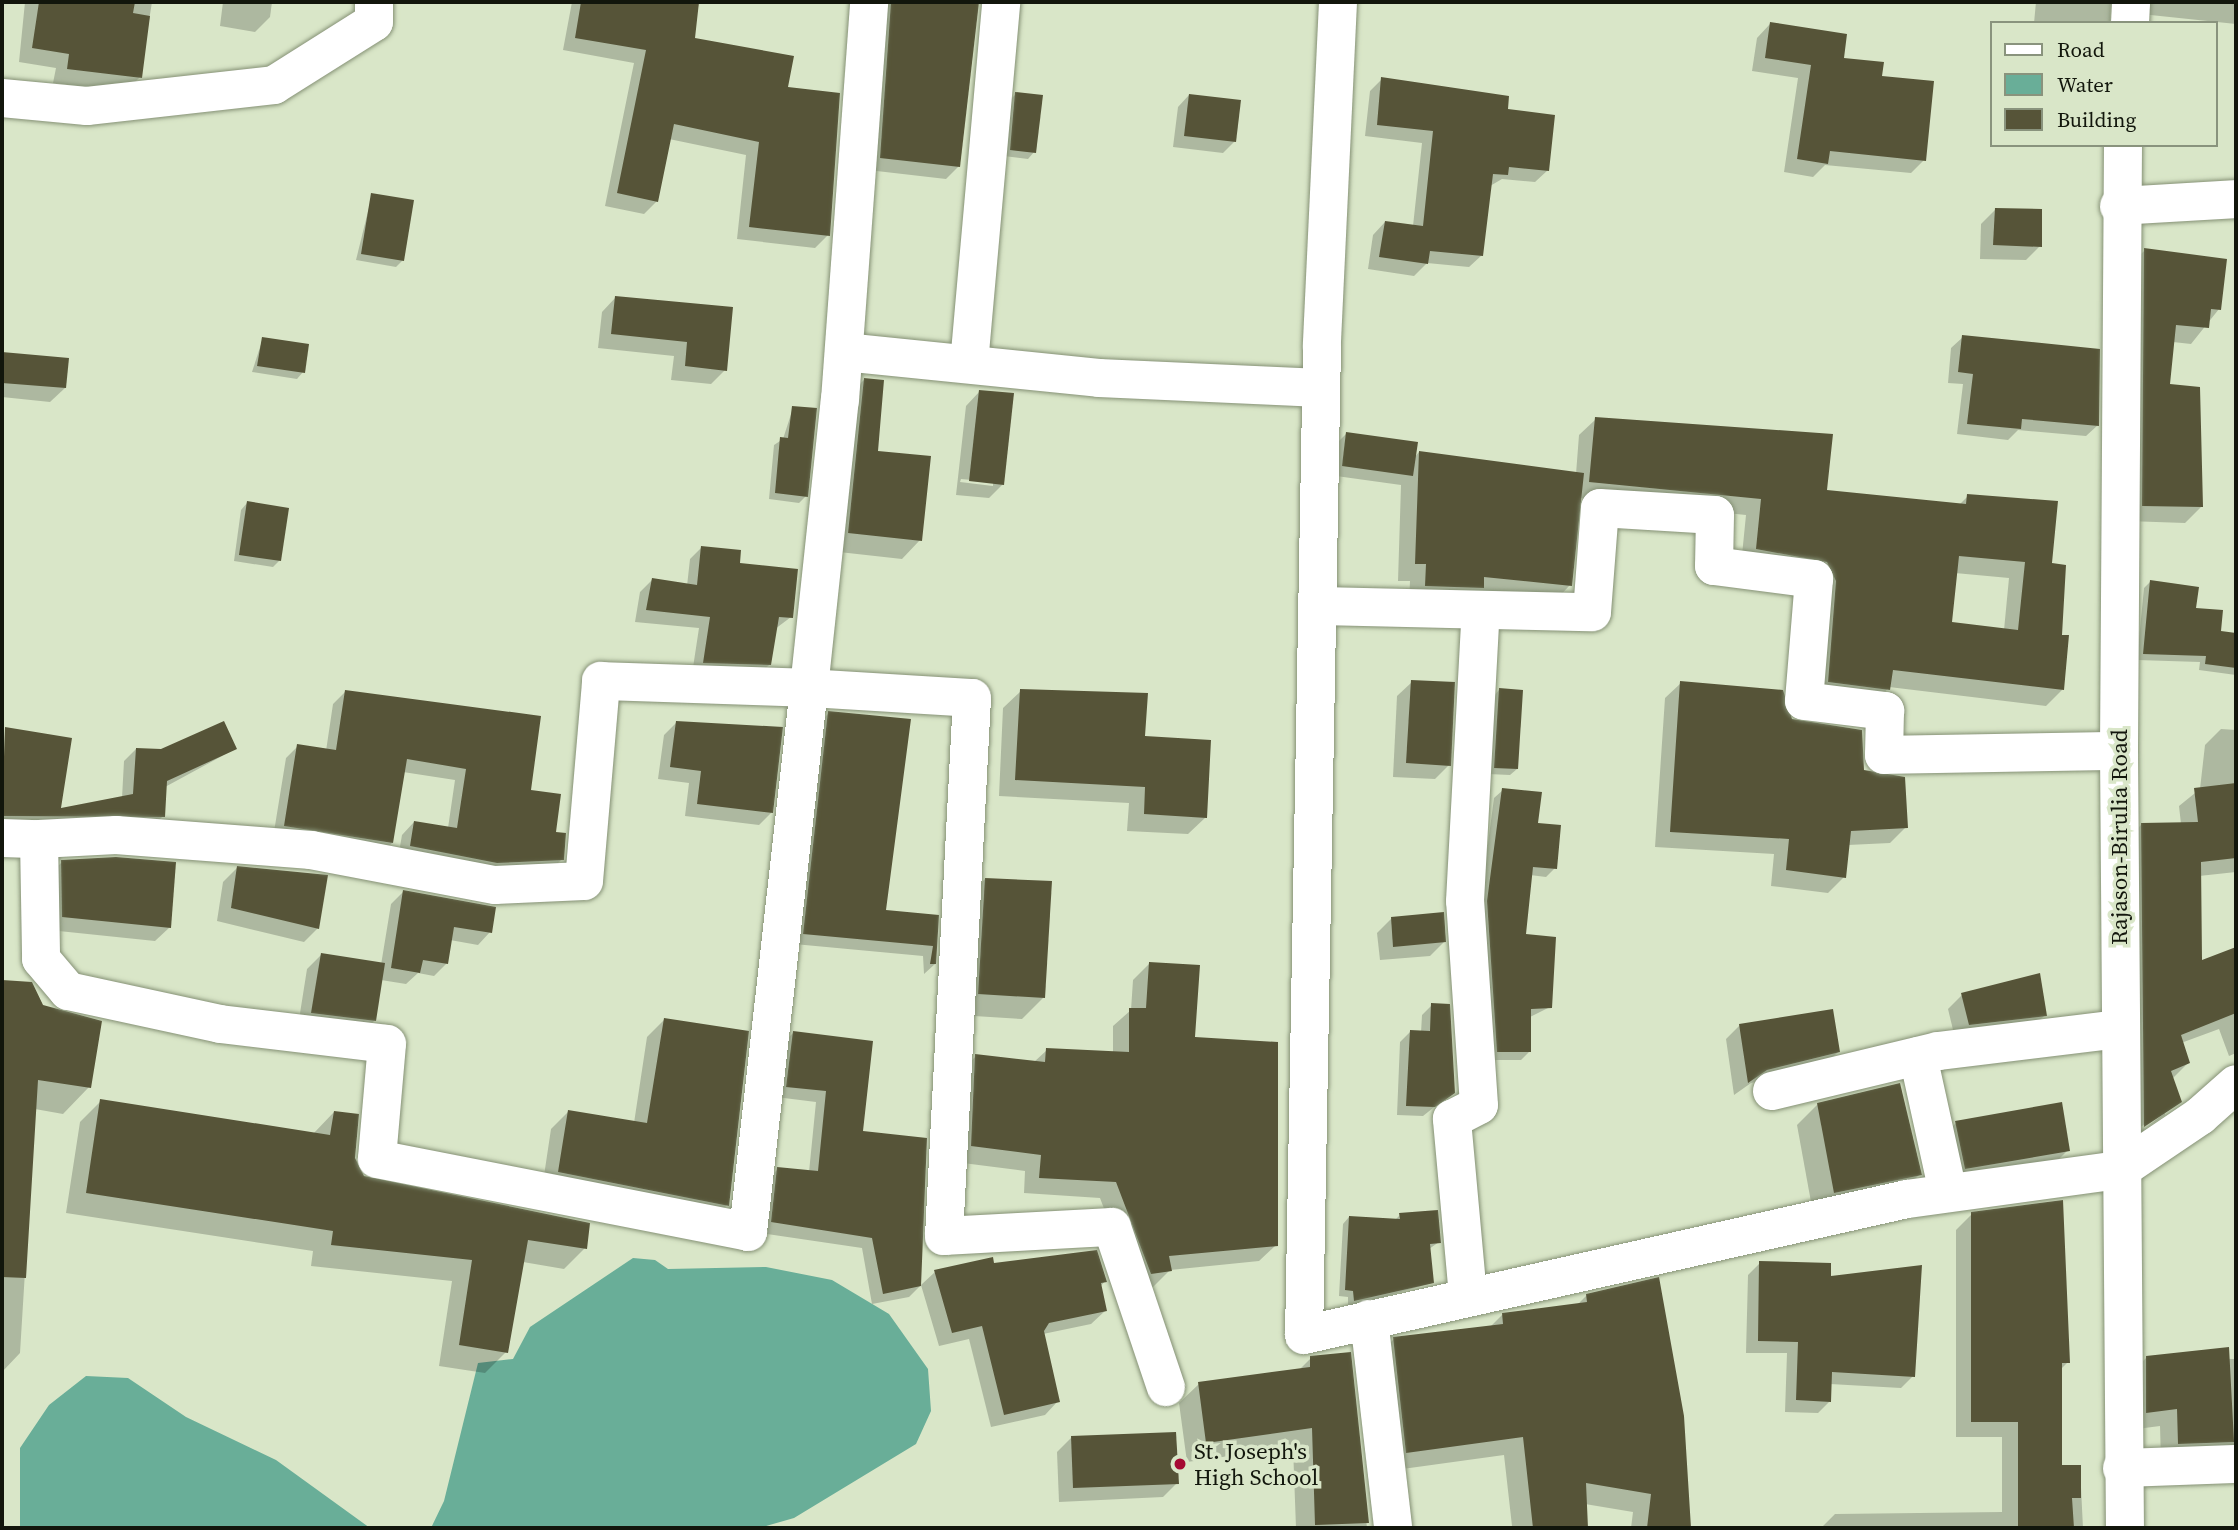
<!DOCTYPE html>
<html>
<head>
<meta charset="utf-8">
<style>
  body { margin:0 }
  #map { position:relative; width:2238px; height:1530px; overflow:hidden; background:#d9e6c8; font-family:"Source Serif 4",serif }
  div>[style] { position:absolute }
  .water>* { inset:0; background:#69ae98 }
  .shadow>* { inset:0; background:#0003 }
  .building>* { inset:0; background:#565438 }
  .roads { filter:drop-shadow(0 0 2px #859175) drop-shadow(0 0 2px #859175) }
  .minor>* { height:38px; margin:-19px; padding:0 19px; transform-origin:19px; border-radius:19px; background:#fff }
  .tertiary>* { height:38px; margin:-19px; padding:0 19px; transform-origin:19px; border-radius:19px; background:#fff }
  .dots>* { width:19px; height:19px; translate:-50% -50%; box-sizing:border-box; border:4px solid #d9e6c8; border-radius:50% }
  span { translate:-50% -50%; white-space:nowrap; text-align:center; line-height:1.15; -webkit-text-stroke:7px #d9e6c8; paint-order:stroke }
  .street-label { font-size:23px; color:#12160c }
  .poi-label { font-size:23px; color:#12160c }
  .left { translate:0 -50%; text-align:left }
  .frame { position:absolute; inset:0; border:4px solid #12160c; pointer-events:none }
  .legend { position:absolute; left:1990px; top:21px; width:228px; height:126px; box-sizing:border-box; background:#d9e6c8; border:2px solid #89937d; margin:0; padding:9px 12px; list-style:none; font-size:21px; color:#12160c }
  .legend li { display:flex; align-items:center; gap:14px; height:35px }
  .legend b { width:35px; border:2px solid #89937d }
</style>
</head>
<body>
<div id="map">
  <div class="water">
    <i style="clip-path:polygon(633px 1258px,655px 1260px,668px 1269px,766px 1267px,832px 1280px,889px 1314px,928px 1369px,931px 1411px,916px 1444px,794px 1518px,759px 1528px,431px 1528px,444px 1501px,478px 1363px,513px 1359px,530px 1327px)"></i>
    <i style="clip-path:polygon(86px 1376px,128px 1378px,186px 1417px,276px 1460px,370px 1528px,20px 1528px,20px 1448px,49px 1405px)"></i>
  </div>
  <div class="shadow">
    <i style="clip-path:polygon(25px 2px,152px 2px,140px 77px,125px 92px,53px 83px,56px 68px,19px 62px)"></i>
    <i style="clip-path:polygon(223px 2px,272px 2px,270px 17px,255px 32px,220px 26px)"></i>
    <i style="clip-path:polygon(572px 2px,699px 2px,692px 39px,786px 89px,828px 235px,815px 248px,737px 239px,746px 155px,669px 139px,657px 201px,644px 214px,605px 206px,634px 63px,563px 50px)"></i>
    <i style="clip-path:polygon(873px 2px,977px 2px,959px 166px,946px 179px,868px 170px)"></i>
    <i style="clip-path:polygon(2036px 2px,2111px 2px,2110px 23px,2034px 23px)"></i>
    <i style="clip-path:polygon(2135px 2px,2236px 2px,2236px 24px,2141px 14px)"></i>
    <i style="clip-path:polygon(1770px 24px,1880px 78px,1924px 160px,1911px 173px,1825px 165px,1813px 177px,1784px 172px,1798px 78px,1752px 71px,1757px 38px)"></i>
    <i style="clip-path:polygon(1382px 79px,1506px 110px,1548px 170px,1535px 182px,1502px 179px,1490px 186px,1482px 255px,1469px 267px,1427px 263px,1414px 276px,1368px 269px,1373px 235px,1385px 222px,1413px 226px,1422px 143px,1365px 136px,1370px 91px)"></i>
    <i style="clip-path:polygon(1016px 94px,1034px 152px,1028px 159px,1004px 156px,1009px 101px)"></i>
    <i style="clip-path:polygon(1189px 95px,1235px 141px,1223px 153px,1173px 147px,1178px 107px)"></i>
    <i style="clip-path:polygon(372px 195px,403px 260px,396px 267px,356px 260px)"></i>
    <i style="clip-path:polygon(1995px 210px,2040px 246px,2026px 260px,1980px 259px,1981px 224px)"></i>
    <i style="clip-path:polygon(2145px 250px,2219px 309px,2191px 344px,2173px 342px,2168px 385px,2201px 507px,2185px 523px,2127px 521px,2129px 266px)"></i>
    <i style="clip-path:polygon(616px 297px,731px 309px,725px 370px,711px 384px,671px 380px,674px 356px,598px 348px,602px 312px)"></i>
    <i style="clip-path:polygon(1963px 337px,2098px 425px,2086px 436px,2018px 430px,2008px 440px,1957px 434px,1963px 384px,1948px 383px,1951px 348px)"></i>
    <i style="clip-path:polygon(263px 338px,303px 372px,297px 379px,252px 372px)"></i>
    <i style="clip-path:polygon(2px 353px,67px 359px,65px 388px,50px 402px,2px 397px)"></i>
    <i style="clip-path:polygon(864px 380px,876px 452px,920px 540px,902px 559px,830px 551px,845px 398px)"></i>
    <i style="clip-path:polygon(evenodd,980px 391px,1003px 484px,989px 498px,956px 495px,966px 406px,980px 391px,961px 479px,993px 482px,993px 486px,960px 482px,961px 479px)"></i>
    <i style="clip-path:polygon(793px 408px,806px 496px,799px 503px,769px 499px,774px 445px,783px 439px)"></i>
    <i style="clip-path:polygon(evenodd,1596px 419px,1825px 492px,1959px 505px,1968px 496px,2050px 565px,2062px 690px,2046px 706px,1889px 687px,1872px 706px,1812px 698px,1818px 587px,1741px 565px,1746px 515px,1579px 498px,1570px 585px,1553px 603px,1409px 603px,1410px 581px,1398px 581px,1401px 485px,1329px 475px,1332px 448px,1346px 434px,1414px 458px,1419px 452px,1576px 474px,1579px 435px,1596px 419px,1955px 573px,2009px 578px,2004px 630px,1950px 624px,1955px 573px)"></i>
    <i style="clip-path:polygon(247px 503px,280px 560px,273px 567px,234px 561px,241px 510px)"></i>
    <i style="clip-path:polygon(702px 547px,791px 617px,775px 629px,770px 664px,758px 676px,692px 674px,699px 628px,635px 622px,640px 592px,652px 580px,687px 586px,690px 559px)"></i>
    <i style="clip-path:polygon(2150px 582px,2219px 632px,2236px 635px,2236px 675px,2199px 670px,2200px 662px,2137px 660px,2144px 588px)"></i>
    <i style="clip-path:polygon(1412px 682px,1449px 765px,1435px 779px,1393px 777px,1397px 696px)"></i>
    <i style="clip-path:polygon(1681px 683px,1790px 721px,1862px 771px,1906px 827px,1890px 843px,1848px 845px,1844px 877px,1828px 893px,1771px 886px,1774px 854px,1655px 847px,1665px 698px)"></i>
    <i style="clip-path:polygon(1499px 690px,1517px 769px,1510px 775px,1488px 774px,1493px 697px)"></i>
    <i style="clip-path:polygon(1021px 691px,1206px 817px,1188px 834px,1127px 831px,1129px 803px,999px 796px,1003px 708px)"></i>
    <i style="clip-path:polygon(345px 692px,529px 792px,562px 859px,550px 871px,398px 858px,402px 835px,414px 822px,448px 828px,455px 780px,403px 772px,392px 843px,380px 855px,273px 838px,286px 758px,298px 746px,326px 751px,333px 704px)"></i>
    <i style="clip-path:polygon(829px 713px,884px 911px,937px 916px,935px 964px,924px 974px,923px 956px,794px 944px,818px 724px)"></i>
    <i style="clip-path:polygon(676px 723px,781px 729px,771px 813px,759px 825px,685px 816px,689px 783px,658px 779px,664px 735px)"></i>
    <i style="clip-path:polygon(5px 729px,59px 811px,122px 798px,124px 761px,136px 749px,235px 749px,165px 787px,163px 816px,151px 828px,2px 827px)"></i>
    <i style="clip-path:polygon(evenodd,2221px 729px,2236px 730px,2236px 872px,2199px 876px,2200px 962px,2236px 949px,2236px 1053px,2229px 1056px,2219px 1029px,2181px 1043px,2188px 1063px,2172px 1079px,2180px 1101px,2129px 1141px,2126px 840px,2142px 824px,2181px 824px,2179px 806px,2200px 789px,2205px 745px,2221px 729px,2165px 1111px,2165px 1115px,2138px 1133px,2136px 1130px,2165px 1111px)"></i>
    <i style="clip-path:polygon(1503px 790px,1536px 824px,1555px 868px,1546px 877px,1530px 875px,1524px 935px,1550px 1007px,1530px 1017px,1529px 1052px,1521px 1060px,1489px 1060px,1479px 911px,1494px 798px)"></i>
    <i style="clip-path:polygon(62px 862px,170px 927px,155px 941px,49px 930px,48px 876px)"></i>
    <i style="clip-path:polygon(237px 868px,318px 928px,304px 942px,217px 921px,223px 882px)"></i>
    <i style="clip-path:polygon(985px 879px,1043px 998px,1022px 1019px,958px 1015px,964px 901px)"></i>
    <i style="clip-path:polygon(403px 892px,490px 932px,478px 945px,450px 940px,447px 963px,434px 976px,418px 973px,406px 984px,381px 980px,375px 1020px,361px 1034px,298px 1026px,307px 969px,321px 955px,381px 965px,391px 904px)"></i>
    <i style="clip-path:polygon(1391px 919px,1444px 942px,1430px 956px,1380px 960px,1377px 933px)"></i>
    <i style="clip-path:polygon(1149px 964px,1193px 1039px,1276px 1245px,1259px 1261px,1170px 1270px,1153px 1287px,1135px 1290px,1100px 1198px,1024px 1193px,1025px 1171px,955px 1162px,960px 1073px,976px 1056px,1034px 1062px,1047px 1050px,1113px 1053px,1113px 1026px,1131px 1010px,1133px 980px)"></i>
    <i style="clip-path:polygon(2px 982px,31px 984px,89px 1087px,63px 1114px,35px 1109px,20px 1353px,2px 1372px)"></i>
    <i style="clip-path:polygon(1962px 995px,2045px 1015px,2031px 1029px,1955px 1038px,1948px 1009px)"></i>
    <i style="clip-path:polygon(1432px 1005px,1453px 1092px,1423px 1116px,1397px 1115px,1400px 1042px,1410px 1032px,1421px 1033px,1422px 1015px)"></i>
    <i style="clip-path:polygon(664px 1020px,727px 1205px,710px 1222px,542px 1189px,551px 1129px,568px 1112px,634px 1123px,647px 1037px)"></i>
    <i style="clip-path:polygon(1740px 1025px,1838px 1052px,1824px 1066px,1751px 1083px,1734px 1095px,1726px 1039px)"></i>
    <i style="clip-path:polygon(793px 1033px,861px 1132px,920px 1286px,909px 1297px,872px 1304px,862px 1248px,761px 1233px,767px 1180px,778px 1169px,809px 1172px,816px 1102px,776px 1097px,782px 1044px)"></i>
    <i style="clip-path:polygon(101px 1101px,313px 1134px,334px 1112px,363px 1178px,585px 1248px,564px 1269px,523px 1262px,506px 1352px,485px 1373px,439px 1366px,452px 1281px,311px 1266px,313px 1251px,66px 1213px,80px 1122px)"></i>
    <i style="clip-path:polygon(1818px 1104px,1920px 1174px,1899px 1195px,1813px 1213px,1797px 1125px)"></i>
    <i style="clip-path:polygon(1956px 1123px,2068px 1150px,2054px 1164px,1952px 1182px,1942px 1137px)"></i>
    <i style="clip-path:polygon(1972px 1214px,2068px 1362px,2060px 1370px,2060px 1467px,2080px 1467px,2083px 1528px,1821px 1528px,1835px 1514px,2002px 1512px,2002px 1437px,1956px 1437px,1956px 1230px)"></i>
    <i style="clip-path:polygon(1400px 1215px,1439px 1242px,1429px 1249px,1432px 1283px,1348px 1307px,1348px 1297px,1339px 1296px,1343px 1224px,1349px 1217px,1395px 1220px)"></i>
    <i style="clip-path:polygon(1760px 1263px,1829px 1278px,1913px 1376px,1901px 1388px,1830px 1384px,1830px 1401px,1818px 1413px,1785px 1412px,1787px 1353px,1746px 1353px,1748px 1275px)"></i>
    <i style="clip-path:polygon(935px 1272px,1105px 1281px,1100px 1287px,1105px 1311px,1091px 1324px,1043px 1334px,1058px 1401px,1045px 1415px,991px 1427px,969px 1339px,939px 1346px,921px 1285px)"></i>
    <i style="clip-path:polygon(1587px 1295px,1682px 1416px,1689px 1528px,1631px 1528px,1633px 1512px,1585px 1504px,1586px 1528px,1479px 1528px,1512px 1526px,1504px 1455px,1388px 1471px,1375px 1358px,1394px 1339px,1490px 1327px,1502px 1315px,1577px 1305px)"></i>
    <i style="clip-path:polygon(1349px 1354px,1367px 1528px,1296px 1528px,1293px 1447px,1187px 1462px,1179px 1403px,1199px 1384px,1298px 1371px,1311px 1358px)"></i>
    <i style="clip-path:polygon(2146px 1358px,2236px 1359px,2236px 1462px,2161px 1461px,2160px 1426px,2129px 1430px,2129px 1376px)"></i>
    <i style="clip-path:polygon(1071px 1438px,1177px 1483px,1163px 1497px,1059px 1502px,1057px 1452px)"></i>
  </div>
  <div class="building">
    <i style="clip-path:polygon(39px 2px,135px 2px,133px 13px,150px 16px,142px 78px,67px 69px,69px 54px,32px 48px)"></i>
    <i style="clip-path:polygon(581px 2px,699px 2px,695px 38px,794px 56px,788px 87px,840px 93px,830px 236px,749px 227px,759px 142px,674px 124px,658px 202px,617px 193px,646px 50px,575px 38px)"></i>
    <i style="clip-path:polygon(891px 2px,979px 2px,960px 167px,880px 158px)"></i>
    <i style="clip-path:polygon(1770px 22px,1847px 34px,1844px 58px,1884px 62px,1882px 76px,1934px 81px,1926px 161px,1830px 151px,1828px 164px,1797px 159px,1811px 65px,1765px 58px)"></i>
    <i style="clip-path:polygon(1381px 77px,1509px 96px,1508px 109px,1555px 115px,1549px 171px,1509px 167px,1508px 175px,1493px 174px,1483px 256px,1430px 251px,1428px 264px,1379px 257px,1385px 221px,1423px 226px,1433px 131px,1377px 125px)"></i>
    <i style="clip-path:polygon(1015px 92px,1043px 95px,1036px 153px,1010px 150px)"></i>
    <i style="clip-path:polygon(1189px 94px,1241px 100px,1236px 142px,1184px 136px)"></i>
    <i style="clip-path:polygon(371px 193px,414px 200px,404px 261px,361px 254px)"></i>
    <i style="clip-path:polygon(1995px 208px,2042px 209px,2042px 247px,1993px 245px)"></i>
    <i style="clip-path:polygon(2144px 248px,2227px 259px,2221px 310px,2211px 309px,2209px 328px,2176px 325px,2170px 384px,2200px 387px,2203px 507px,2142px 506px)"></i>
    <i style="clip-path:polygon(615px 296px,733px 307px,727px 371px,685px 366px,687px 342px,611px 334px)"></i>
    <i style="clip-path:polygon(1962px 335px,2100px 349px,2099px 426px,2022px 419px,2021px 429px,1967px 424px,1973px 374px,1958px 372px)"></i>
    <i style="clip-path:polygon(262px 337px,309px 344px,305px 373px,257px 366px)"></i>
    <i style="clip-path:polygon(2px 352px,69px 358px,66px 388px,2px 383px)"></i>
    <i style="clip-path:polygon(864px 378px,884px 380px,878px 451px,931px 456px,922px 541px,848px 533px)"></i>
    <i style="clip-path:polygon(979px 390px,1014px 393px,1004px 485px,969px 481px)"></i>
    <i style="clip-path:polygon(792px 406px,817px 408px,808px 497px,775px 493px,780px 437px,788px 438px)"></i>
    <i style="clip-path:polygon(evenodd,1595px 417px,1833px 434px,1827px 490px,1966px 504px,1967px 494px,2058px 501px,2052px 563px,2066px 565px,2062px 635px,2069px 635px,2064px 690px,1893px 670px,1890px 690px,1828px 682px,1836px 581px,1827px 562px,1756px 549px,1761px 499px,1589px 482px,1595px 417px,1959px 556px,2025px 562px,2018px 630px,1952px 622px,1959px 556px)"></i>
    <i style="clip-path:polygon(1346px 432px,1418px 442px,1413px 476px,1342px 466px)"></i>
    <i style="clip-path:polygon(1419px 451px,1584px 473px,1572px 586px,1484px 577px,1484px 588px,1425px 586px,1426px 564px,1415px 564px)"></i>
    <i style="clip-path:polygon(247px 501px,289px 508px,281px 561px,239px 555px)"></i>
    <i style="clip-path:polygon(701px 546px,741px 550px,740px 563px,798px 569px,793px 618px,779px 617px,771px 665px,703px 663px,710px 617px,646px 610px,652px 578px,697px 585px)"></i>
    <i style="clip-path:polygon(2150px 580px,2199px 587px,2196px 608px,2223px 610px,2221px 631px,2236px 633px,2236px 668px,2205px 664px,2206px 656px,2143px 654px)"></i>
    <i style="clip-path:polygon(1411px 680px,1455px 682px,1451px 766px,1406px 763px)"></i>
    <i style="clip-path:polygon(1680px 681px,1783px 690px,1792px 719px,1862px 730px,1864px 770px,1905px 777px,1908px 828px,1851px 831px,1846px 878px,1786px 870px,1789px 839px,1670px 832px)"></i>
    <i style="clip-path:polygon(1499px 688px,1523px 690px,1518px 769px,1494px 768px)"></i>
    <i style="clip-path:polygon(1020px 689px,1148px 693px,1145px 736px,1211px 740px,1207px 818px,1144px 814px,1145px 787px,1015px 780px)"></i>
    <i style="clip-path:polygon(345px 690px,541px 716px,531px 790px,561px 794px,556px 832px,566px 833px,564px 860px,497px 863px,410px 846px,414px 821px,457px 828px,466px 769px,407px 759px,393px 843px,284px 826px,297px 744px,336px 750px)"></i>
    <i style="clip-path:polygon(828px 711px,911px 719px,886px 910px,939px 915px,936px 964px,930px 964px,933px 946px,803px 934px)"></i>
    <i style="clip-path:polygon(224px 721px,237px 749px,167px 781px,165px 817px,2px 816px,5px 727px,72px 738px,61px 808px,133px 794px,136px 748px,161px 749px)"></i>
    <i style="clip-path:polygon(676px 721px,783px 727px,773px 813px,697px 804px,701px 771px,670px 767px)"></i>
    <i style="clip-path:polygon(2236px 783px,2236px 858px,2201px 862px,2202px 960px,2236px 947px,2236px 1013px,2181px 1035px,2190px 1063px,2171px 1071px,2182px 1102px,2144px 1127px,2141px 823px,2198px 822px,2194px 788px)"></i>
    <i style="clip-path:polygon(1502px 788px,1542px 792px,1538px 823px,1561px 825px,1557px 869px,1533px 867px,1526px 934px,1556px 937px,1552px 1008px,1531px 1009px,1531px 1052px,1497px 1052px,1487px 901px)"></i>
    <i style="clip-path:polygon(116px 857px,176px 862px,171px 928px,62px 917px,61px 860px)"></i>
    <i style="clip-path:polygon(237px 866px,328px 875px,319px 929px,231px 908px)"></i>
    <i style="clip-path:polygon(985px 878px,1052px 881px,1045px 998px,978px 994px)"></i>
    <i style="clip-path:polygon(403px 890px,496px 907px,492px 933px,454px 927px,448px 964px,423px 960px,420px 973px,391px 968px)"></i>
    <i style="clip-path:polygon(1444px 912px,1446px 942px,1393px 947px,1391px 917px)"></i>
    <i style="clip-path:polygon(321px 953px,385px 963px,376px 1021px,311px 1013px)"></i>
    <i style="clip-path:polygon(1149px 962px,1200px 965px,1195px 1037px,1278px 1042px,1278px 1246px,1169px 1256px,1172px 1271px,1151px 1274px,1116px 1182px,1039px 1178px,1041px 1155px,971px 1146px,975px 1054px,1045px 1062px,1046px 1048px,1129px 1052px,1129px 1008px,1146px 1008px)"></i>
    <i style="clip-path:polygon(2040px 973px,2047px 1016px,1969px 1025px,1961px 993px)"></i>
    <i style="clip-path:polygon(2px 980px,32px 982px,43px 1005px,102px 1021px,91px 1088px,38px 1080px,26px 1278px,2px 1277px)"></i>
    <i style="clip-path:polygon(1431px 1003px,1450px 1004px,1455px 1093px,1435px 1107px,1406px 1106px,1410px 1030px,1430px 1031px)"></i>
    <i style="clip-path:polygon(1833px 1009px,1840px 1052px,1767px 1070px,1748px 1083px,1739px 1024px)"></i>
    <i style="clip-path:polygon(664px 1018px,749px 1031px,729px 1206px,558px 1172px,568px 1110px,647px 1123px)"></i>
    <i style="clip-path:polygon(793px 1031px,873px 1041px,863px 1131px,927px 1138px,921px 1286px,883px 1294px,872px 1238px,771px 1222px,777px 1167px,818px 1171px,826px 1091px,786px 1087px)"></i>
    <i style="clip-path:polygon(1900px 1083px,1922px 1175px,1834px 1193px,1817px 1103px)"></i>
    <i style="clip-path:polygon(100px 1099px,330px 1135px,334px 1111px,359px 1114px,355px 1158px,364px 1176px,590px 1223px,587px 1249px,528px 1240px,508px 1353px,459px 1345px,472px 1260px,331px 1245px,333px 1231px,86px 1193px)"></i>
    <i style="clip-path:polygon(2062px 1102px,2070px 1151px,1965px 1169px,1955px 1121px)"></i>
    <i style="clip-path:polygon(2063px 1200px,2070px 1363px,2062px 1363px,2062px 1465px,2081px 1465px,2081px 1498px,2072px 1498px,2074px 1528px,2018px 1528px,2018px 1422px,1971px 1422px,1971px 1212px)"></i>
    <i style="clip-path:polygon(1438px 1210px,1441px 1243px,1430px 1244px,1434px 1283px,1354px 1301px,1353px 1291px,1345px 1290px,1349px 1216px,1400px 1219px,1399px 1213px)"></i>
    <i style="clip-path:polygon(1097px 1250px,1107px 1282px,1101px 1283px,1107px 1311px,1049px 1323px,1044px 1331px,1060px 1402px,1004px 1415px,982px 1326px,952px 1333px,934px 1270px,993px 1257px,994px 1263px)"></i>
    <i style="clip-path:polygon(1759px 1261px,1831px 1263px,1831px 1276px,1922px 1265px,1915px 1377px,1832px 1372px,1831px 1402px,1796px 1400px,1798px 1342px,1758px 1341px)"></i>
    <i style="clip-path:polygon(1659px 1277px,1684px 1416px,1691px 1528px,1647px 1528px,1651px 1494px,1586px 1483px,1588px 1528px,1533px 1528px,1523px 1437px,1406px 1453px,1393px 1337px,1503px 1324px,1502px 1313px,1587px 1302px,1586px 1294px)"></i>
    <i style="clip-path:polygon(2229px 1347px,2234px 1442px,2178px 1444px,2177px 1409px,2146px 1413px,2146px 1356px)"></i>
    <i style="clip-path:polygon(1351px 1352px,1369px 1523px,1315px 1525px,1312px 1428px,1206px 1443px,1198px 1382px,1310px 1367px,1310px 1356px)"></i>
    <i style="clip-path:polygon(1176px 1432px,1179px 1484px,1073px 1488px,1071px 1436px)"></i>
  </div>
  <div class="roads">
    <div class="minor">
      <i style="left:1338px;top:2px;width:344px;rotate:92.7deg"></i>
      <i style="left:1322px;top:346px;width:989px;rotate:91.04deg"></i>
      <i style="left:1304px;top:1335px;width:618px;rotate:-12.71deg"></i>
      <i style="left:1907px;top:1199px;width:215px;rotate:-7.8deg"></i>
      <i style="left:2120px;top:1170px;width:97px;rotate:-34deg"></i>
      <i style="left:2200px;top:1116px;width:48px;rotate:-41.6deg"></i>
      <i style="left:2px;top:98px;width:85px;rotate:5.4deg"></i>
      <i style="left:87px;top:106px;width:188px;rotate:-6.4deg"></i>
      <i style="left:274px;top:85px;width:118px;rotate:-32.2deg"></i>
      <i style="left:374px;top:22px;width:20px;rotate:-90deg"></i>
      <i style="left:2119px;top:206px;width:117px;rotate:-3.4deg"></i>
      <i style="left:844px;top:352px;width:256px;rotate:5.8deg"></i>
      <i style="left:1099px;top:378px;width:222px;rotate:2.6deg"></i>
      <i style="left:969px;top:364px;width:363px;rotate:-84.9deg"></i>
      <i style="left:1318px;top:606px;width:274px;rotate:1.3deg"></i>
      <i style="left:1592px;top:612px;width:104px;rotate:-85.6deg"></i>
      <i style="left:1600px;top:508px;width:115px;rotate:3.5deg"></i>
      <i style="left:1715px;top:515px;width:51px;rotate:91.1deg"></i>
      <i style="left:1714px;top:566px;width:101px;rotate:7.4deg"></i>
      <i style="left:1814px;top:579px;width:122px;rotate:94.7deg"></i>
      <i style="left:1804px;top:701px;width:82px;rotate:7deg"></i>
      <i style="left:1885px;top:711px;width:44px;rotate:91.3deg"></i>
      <i style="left:1884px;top:755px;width:235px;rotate:-1deg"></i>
      <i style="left:2px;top:838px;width:37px;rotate:2deg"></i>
      <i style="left:39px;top:839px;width:120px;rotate:89deg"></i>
      <i style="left:41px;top:959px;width:42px;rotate:49.8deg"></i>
      <i style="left:68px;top:991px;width:156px;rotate:12.2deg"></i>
      <i style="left:220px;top:1024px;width:168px;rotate:6.8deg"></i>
      <i style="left:387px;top:1044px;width:115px;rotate:95deg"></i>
      <i style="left:377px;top:1159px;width:378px;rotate:11.1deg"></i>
      <i style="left:748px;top:1232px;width:547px;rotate:-83.6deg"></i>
      <i style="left:809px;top:688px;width:163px;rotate:3.5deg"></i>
      <i style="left:972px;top:698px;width:539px;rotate:92.98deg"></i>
      <i style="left:944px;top:1236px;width:168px;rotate:-3.1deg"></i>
      <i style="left:1112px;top:1227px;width:169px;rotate:71.4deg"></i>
      <i style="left:39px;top:839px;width:77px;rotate:-3deg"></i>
      <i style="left:116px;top:835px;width:196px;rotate:4.4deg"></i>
      <i style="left:311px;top:850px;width:187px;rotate:10.8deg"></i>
      <i style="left:495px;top:885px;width:89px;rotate:-2.6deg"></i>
      <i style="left:584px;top:881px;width:201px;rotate:-85.1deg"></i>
      <i style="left:601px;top:681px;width:208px;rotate:1.9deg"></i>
      <i style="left:809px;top:688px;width:290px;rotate:-83.9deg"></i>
      <i style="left:840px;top:400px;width:399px;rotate:-85.8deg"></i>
      <i style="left:1918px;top:1056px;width:139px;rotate:77.6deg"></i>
      <i style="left:1772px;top:1091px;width:171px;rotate:-13.5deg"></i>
      <i style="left:1938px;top:1051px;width:183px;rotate:-6.9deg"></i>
      <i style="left:1468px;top:1296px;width:178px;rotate:-95.2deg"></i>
      <i style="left:1452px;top:1119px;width:30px;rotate:-27deg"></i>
      <i style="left:1479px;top:1105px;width:204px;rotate:-93.9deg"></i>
      <i style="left:1465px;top:901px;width:291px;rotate:-86.9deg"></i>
      <i style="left:1369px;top:1319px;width:210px;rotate:83.4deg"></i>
      <i style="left:2122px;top:1468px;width:114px;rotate:-2deg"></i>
    </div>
    <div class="tertiary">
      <i style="left:2130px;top:23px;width:21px;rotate:-87deg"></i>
      <i style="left:2123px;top:145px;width:606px;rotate:90.38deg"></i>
      <i style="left:2119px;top:751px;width:777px;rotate:89.56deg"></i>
    </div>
  </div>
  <div class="dots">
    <i style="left:1180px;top:1464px;background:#a50932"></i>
  </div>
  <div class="street-label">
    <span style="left:2119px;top:837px;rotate:-90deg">Rajason-Birulia Road</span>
  </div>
  <div class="poi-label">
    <span class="left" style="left:1194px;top:1464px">St. Joseph's<br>High School</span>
  </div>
  <div class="frame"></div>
  <ul class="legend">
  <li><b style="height:9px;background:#fff"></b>Road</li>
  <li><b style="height:19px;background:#69ae98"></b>Water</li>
  <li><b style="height:19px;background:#565438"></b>Building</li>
  </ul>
</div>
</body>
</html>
